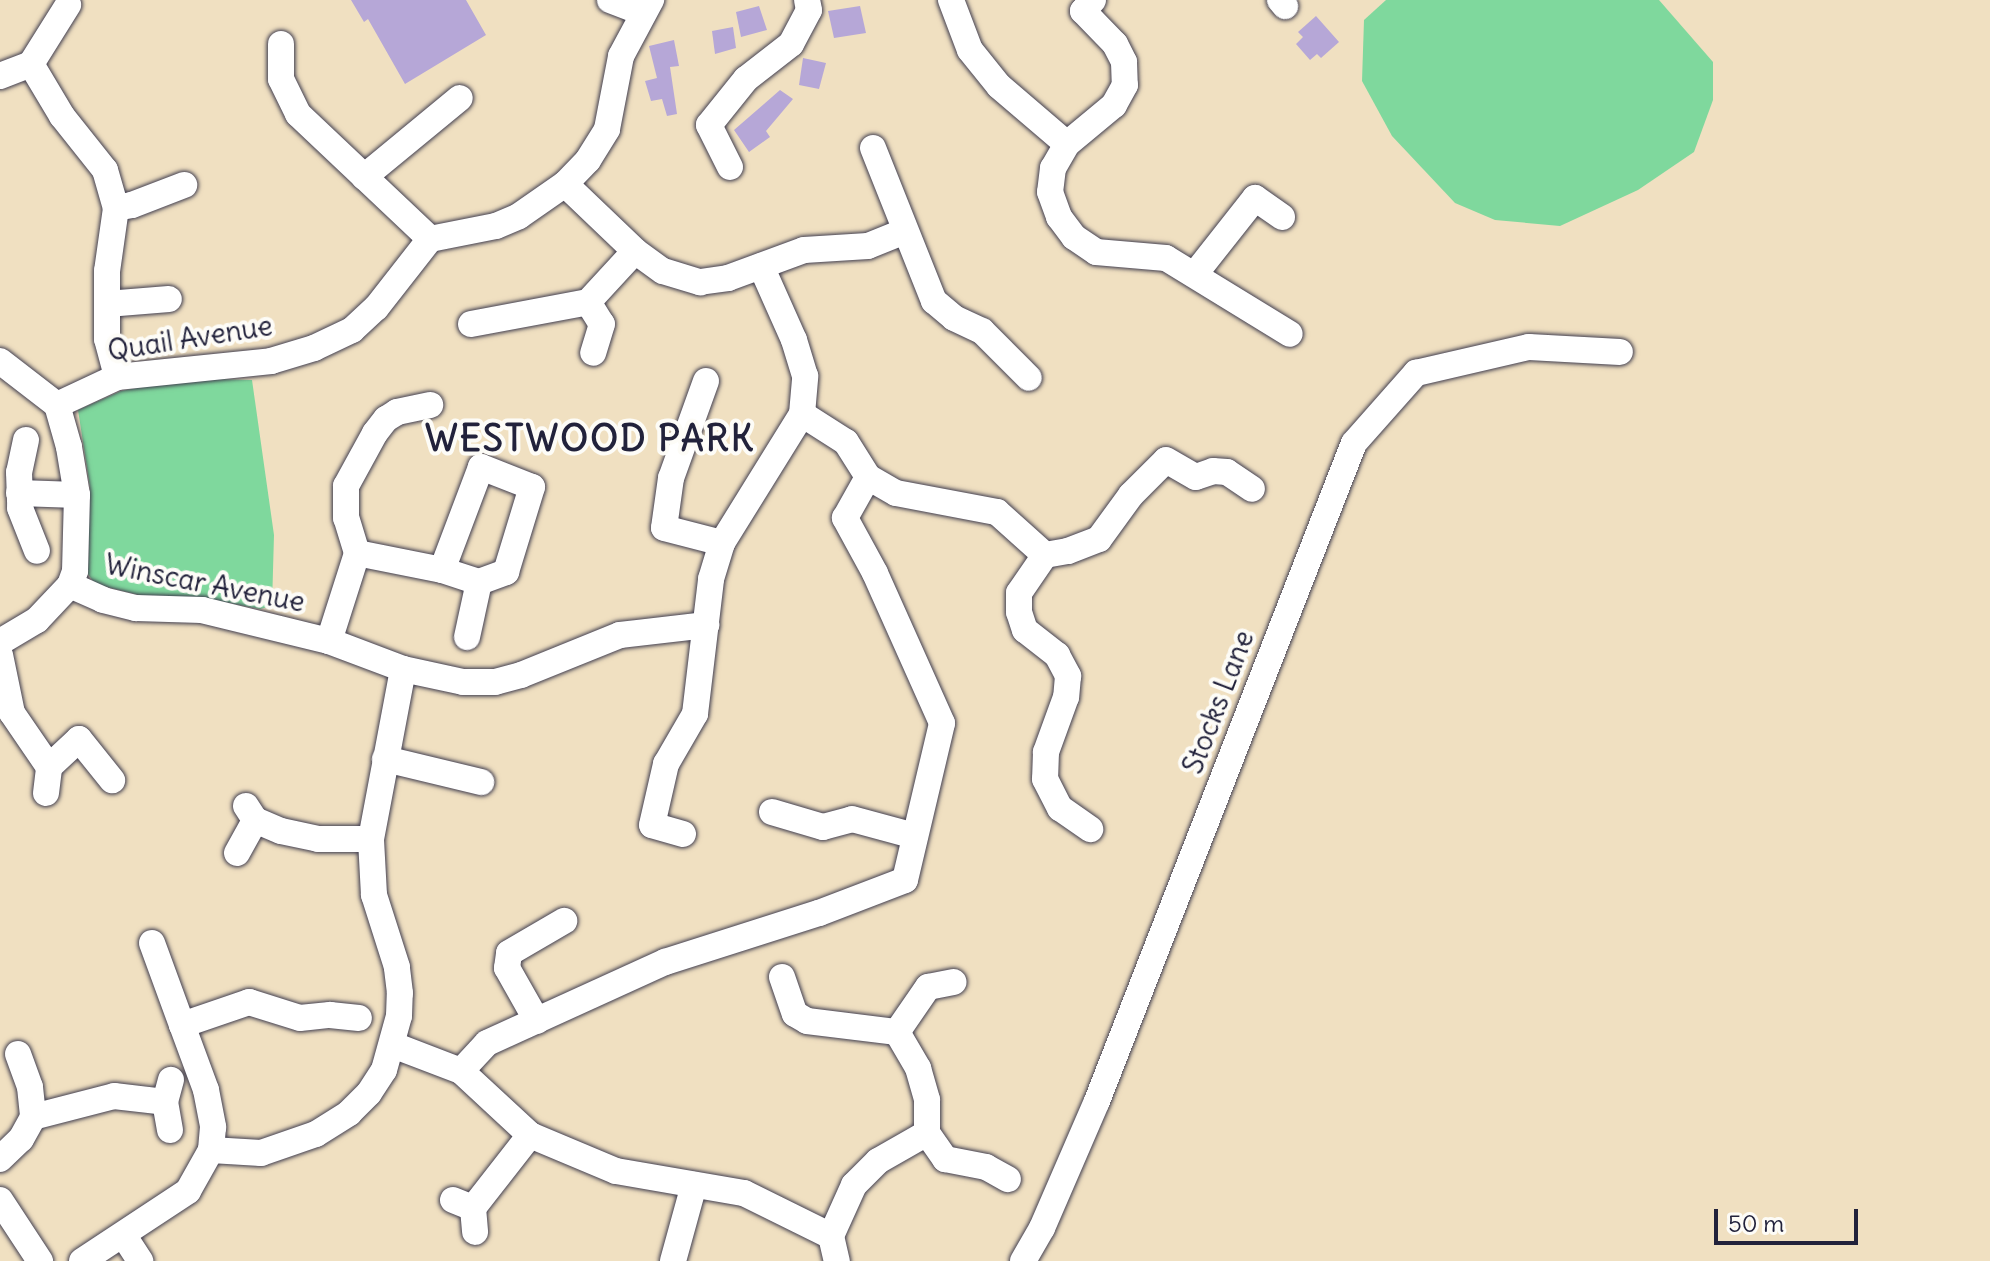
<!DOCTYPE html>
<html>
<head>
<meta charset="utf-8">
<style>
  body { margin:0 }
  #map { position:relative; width:1990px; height:1261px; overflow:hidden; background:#f0e0c1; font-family:Delius,sans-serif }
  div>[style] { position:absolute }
  .green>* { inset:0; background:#7fd89d }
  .building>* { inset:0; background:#b6a7d7 }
  .roads { filter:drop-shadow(0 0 2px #413e4f) drop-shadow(0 0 2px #413e4f) }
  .minor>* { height:26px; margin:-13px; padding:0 13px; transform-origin:13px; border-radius:13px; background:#fff }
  span { translate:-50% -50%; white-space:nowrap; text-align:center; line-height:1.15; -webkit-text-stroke:8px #fdfcf7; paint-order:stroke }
  .street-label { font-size:28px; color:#22223b }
  .district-label { font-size:36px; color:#22223b; font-weight:700; letter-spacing:2px }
  .scale { position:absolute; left:1714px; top:1209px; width:144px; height:36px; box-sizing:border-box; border:4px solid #22223b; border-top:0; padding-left:10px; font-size:24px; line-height:28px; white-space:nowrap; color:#22223b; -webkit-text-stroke:6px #fdfcf7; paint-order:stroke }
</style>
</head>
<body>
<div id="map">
  <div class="green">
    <i style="clip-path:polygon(1386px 0,1659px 0,1713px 62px,1713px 100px,1694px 152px,1638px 190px,1560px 226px,1495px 220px,1455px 203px,1392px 136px,1362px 81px,1364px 20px)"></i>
    <i style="clip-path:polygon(211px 379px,252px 380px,274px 535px,272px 606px,260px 609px,209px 599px,147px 597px,95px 584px,88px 574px,90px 487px,78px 410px,121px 391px,168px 382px)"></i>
  </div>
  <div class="building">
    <i style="clip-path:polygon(351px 0,466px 0,486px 35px,405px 84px,368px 19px,364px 22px)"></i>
    <i style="clip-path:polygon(759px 6px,767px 30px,741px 37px,736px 12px)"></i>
    <i style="clip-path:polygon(860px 6px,866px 33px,834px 38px,828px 11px)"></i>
    <i style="clip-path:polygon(1316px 16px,1339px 42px,1321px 58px,1317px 54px,1310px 60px,1296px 44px,1303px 37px,1298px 32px)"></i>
    <i style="clip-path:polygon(733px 27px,736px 48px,715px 54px,712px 31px)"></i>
    <i style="clip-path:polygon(674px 40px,679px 66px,670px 67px,677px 114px,667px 116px,662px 99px,651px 101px,645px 81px,657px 78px,649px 46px)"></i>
    <i style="clip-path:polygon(803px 58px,826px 63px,819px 89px,799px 85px)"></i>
    <i style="clip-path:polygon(780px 90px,793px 99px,766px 131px,770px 137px,749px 152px,734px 130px)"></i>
  </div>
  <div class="roads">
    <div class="minor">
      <i style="left:610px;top:0;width:34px;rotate:21deg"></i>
      <i style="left:951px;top:0;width:53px;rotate:69.2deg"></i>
      <i style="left:970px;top:50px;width:46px;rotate:51.1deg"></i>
      <i style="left:999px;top:86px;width:89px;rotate:40.5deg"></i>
      <i style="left:1093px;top:0;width:15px;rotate:132deg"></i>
      <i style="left:1083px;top:11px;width:46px;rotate:45.9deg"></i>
      <i style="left:1115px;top:44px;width:20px;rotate:63deg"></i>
      <i style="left:1124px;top:62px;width:23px;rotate:88deg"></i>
      <i style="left:1125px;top:85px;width:23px;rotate:119deg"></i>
      <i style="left:1114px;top:105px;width:61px;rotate:140.3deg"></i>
      <i style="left:1067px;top:144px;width:28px;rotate:120deg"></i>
      <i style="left:1053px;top:168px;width:24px;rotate:97deg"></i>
      <i style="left:1050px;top:192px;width:27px;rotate:70deg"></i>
      <i style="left:1059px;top:217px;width:25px;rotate:53deg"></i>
      <i style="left:1074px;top:237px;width:27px;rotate:34deg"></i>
      <i style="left:1096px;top:252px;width:70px;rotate:4.9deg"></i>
      <i style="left:1166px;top:258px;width:145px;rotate:31.5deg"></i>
      <i style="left:1280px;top:0;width:8px;rotate:50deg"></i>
      <i style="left:281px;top:44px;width:35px;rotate:90deg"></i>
      <i style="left:281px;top:79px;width:39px;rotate:64deg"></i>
      <i style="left:298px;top:114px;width:182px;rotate:43.4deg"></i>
      <i style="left:31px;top:64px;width:70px;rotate:-57.9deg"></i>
      <i style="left:0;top:76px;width:33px;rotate:-21deg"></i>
      <i style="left:31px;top:64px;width:61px;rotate:59.2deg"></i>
      <i style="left:62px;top:116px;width:69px;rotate:51.5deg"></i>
      <i style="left:105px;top:170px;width:40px;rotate:74deg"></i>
      <i style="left:116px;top:208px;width:64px;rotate:98.1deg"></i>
      <i style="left:107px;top:271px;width:68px;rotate:90deg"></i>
      <i style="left:107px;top:339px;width:39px;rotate:75deg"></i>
      <i style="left:873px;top:148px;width:165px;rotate:68.3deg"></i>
      <i style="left:934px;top:301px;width:26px;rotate:40deg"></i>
      <i style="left:954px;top:318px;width:31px;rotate:25deg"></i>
      <i style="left:982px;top:331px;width:66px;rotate:45deg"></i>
      <i style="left:730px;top:167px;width:47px;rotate:-116.6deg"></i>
      <i style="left:709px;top:125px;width:59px;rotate:-51.2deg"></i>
      <i style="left:746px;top:79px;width:57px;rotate:-37.9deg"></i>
      <i style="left:791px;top:44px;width:38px;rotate:-62deg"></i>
      <i style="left:809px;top:10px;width:10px;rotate:-101deg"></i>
      <i style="left:364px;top:177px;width:124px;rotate:-39.5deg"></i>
      <i style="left:565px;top:184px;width:97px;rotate:43.7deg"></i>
      <i style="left:635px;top:251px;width:34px;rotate:36deg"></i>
      <i style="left:663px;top:271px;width:39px;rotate:17deg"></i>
      <i style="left:700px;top:282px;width:28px;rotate:-8deg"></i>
      <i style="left:728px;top:278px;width:81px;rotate:-20.2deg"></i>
      <i style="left:804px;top:250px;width:64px;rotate:-3.6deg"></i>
      <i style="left:868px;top:246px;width:40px;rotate:-22deg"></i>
      <i style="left:116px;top:208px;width:16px;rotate:-11deg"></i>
      <i style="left:132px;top:205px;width:56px;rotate:-21deg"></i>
      <i style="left:1195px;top:274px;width:97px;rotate:-51.7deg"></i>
      <i style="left:1255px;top:198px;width:33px;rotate:35deg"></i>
      <i style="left:588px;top:302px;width:26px;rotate:58deg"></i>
      <i style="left:602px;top:324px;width:30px;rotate:107deg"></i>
      <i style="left:107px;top:304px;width:62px;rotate:-4.6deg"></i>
      <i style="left:471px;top:324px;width:119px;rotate:-10.6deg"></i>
      <i style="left:588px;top:302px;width:69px;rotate:-47.3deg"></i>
      <i style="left:0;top:361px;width:72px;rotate:37.7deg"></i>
      <i style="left:706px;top:381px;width:103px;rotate:109.8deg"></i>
      <i style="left:671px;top:478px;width:50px;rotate:98deg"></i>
      <i style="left:664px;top:528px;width:60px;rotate:14.5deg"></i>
      <i style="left:57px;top:405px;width:66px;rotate:-25deg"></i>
      <i style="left:117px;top:377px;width:155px;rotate:-5.9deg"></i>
      <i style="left:271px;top:361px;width:45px;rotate:-16.8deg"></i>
      <i style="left:314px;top:348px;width:42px;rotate:-25.3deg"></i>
      <i style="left:352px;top:330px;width:33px;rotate:-43deg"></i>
      <i style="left:376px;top:308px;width:88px;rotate:-52deg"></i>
      <i style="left:430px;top:239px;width:67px;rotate:-11.1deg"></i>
      <i style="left:496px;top:226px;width:25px;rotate:-23deg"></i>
      <i style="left:519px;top:216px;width:56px;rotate:-34.8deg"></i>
      <i style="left:565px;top:184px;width:33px;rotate:-46deg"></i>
      <i style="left:588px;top:160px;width:36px;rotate:-58deg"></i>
      <i style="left:607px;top:129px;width:74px;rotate:-79.1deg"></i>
      <i style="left:621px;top:56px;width:64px;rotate:-61.8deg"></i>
      <i style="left:802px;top:414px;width:52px;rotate:32.5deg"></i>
      <i style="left:846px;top:442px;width:41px;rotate:57.8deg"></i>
      <i style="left:868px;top:477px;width:32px;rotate:30deg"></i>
      <i style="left:896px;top:493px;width:103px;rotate:10.7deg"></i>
      <i style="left:997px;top:512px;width:64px;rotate:41.9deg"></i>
      <i style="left:1045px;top:555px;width:23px;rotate:-10deg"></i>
      <i style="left:1068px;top:551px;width:33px;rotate:-21deg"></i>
      <i style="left:1099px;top:539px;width:54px;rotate:-54deg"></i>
      <i style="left:1131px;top:495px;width:49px;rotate:-45deg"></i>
      <i style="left:1166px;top:460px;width:34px;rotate:30deg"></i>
      <i style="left:1196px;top:477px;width:18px;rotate:-19deg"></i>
      <i style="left:1213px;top:471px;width:14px;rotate:4deg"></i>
      <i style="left:1227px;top:472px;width:30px;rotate:34deg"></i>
      <i style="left:26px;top:440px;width:33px;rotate:102deg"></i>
      <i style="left:19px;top:472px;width:36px;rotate:88deg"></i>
      <i style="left:20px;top:508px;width:46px;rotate:68.4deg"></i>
      <i style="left:19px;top:493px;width:58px;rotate:2deg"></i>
      <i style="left:357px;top:553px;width:87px;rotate:11.3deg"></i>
      <i style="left:442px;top:570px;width:39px;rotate:18deg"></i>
      <i style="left:479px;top:582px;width:29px;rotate:-20deg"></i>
      <i style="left:506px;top:572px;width:89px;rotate:-73deg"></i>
      <i style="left:532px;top:487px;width:55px;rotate:-158.6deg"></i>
      <i style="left:481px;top:467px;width:110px;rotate:110.7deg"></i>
      <i style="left:1045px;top:555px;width:46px;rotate:124.4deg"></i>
      <i style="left:1019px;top:593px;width:19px;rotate:90deg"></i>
      <i style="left:1019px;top:612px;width:19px;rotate:72deg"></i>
      <i style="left:1025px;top:630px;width:41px;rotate:38deg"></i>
      <i style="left:1057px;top:655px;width:24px;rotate:62deg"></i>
      <i style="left:1068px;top:676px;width:21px;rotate:95deg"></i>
      <i style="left:1066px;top:697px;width:59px;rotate:110deg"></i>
      <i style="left:1046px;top:752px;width:27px;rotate:92deg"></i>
      <i style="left:1045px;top:779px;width:33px;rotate:63deg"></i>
      <i style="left:1060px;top:808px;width:37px;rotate:35deg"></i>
      <i style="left:70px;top:585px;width:36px;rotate:24deg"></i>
      <i style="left:103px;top:600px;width:34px;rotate:14deg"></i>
      <i style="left:136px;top:608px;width:66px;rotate:1.7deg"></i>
      <i style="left:202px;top:610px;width:131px;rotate:13.7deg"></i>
      <i style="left:329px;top:641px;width:79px;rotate:20.7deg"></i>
      <i style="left:403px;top:669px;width:61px;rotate:12.2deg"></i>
      <i style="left:463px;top:682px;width:32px"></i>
      <i style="left:495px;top:682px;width:27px;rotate:-15deg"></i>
      <i style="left:521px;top:675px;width:107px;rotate:-22deg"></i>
      <i style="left:620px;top:635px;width:87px;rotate:-6.6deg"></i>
      <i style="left:467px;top:637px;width:56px;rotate:-77.7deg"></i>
      <i style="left:329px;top:641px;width:92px;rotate:-72.3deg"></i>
      <i style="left:357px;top:553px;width:37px;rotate:-107deg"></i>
      <i style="left:346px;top:518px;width:32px;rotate:-90deg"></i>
      <i style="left:346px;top:486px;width:60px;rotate:-61.3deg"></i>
      <i style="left:375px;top:433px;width:18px;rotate:-52deg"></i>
      <i style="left:386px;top:419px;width:13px;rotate:-32deg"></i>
      <i style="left:397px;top:412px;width:34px;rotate:-12deg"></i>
      <i style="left:0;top:642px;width:43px;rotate:-30.7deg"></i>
      <i style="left:37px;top:620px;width:48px;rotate:-46.7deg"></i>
      <i style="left:70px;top:585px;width:15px;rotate:-70deg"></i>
      <i style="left:75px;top:571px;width:76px;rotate:-88.5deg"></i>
      <i style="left:77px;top:495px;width:49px;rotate:-99.5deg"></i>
      <i style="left:69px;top:447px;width:44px;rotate:-105.9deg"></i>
      <i style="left:0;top:655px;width:59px;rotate:78.3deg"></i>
      <i style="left:12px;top:713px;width:65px;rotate:55.6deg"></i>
      <i style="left:49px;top:767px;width:41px;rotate:-43deg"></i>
      <i style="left:79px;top:739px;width:53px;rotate:51.2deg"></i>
      <i style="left:385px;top:759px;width:99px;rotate:13.5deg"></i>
      <i style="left:46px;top:793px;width:26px;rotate:-83deg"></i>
      <i style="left:246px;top:806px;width:17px;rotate:57deg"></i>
      <i style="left:255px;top:820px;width:28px;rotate:23deg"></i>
      <i style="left:281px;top:831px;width:38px;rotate:12deg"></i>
      <i style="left:318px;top:839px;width:53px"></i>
      <i style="left:772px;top:812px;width:53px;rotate:16.4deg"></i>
      <i style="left:823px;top:827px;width:30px;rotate:-15deg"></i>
      <i style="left:852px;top:819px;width:65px;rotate:15.1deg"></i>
      <i style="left:683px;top:834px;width:32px;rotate:-164deg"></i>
      <i style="left:652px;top:825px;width:63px;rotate:-77.1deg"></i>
      <i style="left:666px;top:764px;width:58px;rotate:-59.9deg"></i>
      <i style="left:695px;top:714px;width:136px;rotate:-83.2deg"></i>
      <i style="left:711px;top:579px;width:38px;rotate:-73deg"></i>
      <i style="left:722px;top:543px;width:152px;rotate:-58.2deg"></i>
      <i style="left:802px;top:414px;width:38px;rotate:-85deg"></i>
      <i style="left:805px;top:376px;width:38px;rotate:-107deg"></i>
      <i style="left:794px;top:340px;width:81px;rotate:-114deg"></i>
      <i style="left:237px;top:853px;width:38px;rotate:-61deg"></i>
      <i style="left:152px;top:943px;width:87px;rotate:69.9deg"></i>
      <i style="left:182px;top:1025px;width:71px;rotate:-18.9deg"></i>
      <i style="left:249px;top:1002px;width:53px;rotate:17.4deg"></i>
      <i style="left:300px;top:1018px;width:30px;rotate:-6deg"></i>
      <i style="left:330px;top:1015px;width:29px;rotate:6deg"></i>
      <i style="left:782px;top:977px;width:39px;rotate:71deg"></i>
      <i style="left:795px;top:1014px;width:14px;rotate:30deg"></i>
      <i style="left:807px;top:1021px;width:91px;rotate:7deg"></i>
      <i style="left:897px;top:1032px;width:42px;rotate:59.7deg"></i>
      <i style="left:918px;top:1068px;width:33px;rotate:74deg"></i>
      <i style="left:927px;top:1100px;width:33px;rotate:90deg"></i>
      <i style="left:927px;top:1133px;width:32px;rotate:55deg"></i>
      <i style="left:945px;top:1159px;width:42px;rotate:11deg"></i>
      <i style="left:986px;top:1167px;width:25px;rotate:29deg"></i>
      <i style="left:537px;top:1021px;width:61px;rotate:-119.5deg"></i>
      <i style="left:507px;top:968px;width:15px;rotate:-82deg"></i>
      <i style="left:509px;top:953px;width:64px;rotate:-30.2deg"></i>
      <i style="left:182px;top:1025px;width:69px;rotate:69.7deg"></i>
      <i style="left:206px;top:1090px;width:38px;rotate:79deg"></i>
      <i style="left:213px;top:1127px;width:23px;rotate:95deg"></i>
      <i style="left:211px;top:1150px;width:50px;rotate:3.4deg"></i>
      <i style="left:261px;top:1153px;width:58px;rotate:-19.1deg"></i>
      <i style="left:316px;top:1134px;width:39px;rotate:-32deg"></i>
      <i style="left:349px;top:1113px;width:28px;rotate:-45deg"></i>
      <i style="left:369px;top:1093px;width:27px;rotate:-57deg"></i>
      <i style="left:384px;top:1070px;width:56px;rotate:-74.5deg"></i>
      <i style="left:399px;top:1016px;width:23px;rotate:-88deg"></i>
      <i style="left:400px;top:993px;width:26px;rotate:-97deg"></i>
      <i style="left:397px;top:967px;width:76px;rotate:-107.7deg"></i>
      <i style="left:374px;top:895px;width:56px;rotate:-93.1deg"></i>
      <i style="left:371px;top:839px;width:173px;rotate:-79.3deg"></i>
      <i style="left:897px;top:1032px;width:55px;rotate:-55.4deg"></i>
      <i style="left:928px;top:987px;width:26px;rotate:-11deg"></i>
      <i style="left:393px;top:1045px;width:73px;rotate:20.9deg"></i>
      <i style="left:461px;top:1071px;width:94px;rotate:42.8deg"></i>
      <i style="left:530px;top:1135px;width:93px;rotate:22.7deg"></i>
      <i style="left:616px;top:1171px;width:130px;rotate:9.8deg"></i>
      <i style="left:744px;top:1193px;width:97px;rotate:26.3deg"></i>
      <i style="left:831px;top:1236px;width:26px;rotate:77deg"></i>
      <i style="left:18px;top:1054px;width:35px;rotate:70deg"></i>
      <i style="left:30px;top:1087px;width:30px;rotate:84deg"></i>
      <i style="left:461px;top:1071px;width:38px;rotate:-47deg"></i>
      <i style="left:487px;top:1043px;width:196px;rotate:-24.5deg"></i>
      <i style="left:665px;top:962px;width:162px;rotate:-17.7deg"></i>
      <i style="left:819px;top:913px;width:92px;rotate:-21deg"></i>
      <i style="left:905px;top:880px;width:161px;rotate:-76.7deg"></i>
      <i style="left:942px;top:723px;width:164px;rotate:-114.1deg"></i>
      <i style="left:875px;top:573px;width:63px;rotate:-118.6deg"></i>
      <i style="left:845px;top:518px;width:47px;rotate:-60.7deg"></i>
      <i style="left:170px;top:1130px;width:28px;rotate:-100deg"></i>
      <i style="left:165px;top:1102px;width:23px;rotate:-75deg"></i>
      <i style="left:0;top:1159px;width:29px;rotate:-44deg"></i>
      <i style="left:21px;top:1139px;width:25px;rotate:-61deg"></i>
      <i style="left:33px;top:1117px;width:84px;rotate:-14.5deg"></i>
      <i style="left:114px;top:1096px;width:51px;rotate:6.7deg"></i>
      <i style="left:0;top:1200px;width:73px;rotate:56.7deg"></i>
      <i style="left:453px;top:1200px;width:22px;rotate:22deg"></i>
      <i style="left:473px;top:1208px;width:24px;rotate:85deg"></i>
      <i style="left:473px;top:1208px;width:93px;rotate:-52deg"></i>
      <i style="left:124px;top:1236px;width:30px;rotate:57deg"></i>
      <i style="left:831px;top:1236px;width:56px;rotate:-65.7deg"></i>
      <i style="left:854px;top:1185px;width:34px;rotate:-45deg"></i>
      <i style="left:878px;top:1161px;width:56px;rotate:-29.7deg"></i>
      <i style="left:82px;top:1261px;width:127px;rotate:-33.4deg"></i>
      <i style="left:188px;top:1191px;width:47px;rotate:-60.7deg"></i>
      <i style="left:673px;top:1261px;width:79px;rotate:-74.6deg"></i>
      <i style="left:1023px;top:1261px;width:38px;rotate:-60deg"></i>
      <i style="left:1042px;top:1228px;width:138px;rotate:-66.6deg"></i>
      <i style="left:1097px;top:1101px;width:706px;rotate:-68.67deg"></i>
      <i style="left:1354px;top:443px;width:94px;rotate:-48.5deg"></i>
      <i style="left:1416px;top:373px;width:116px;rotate:-13deg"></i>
      <i style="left:1529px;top:347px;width:91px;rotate:3.1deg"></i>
    </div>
  </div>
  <div class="street-label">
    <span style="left:190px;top:338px;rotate:-9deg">Quail Avenue</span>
    <span style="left:205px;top:583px;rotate:11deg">Winscar Avenue</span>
    <span style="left:1218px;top:702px;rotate:-69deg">Stocks Lane</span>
  </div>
  <div class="district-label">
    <span style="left:590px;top:439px">WESTWOOD PARK</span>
  </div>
  <div class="scale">50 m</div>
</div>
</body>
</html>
